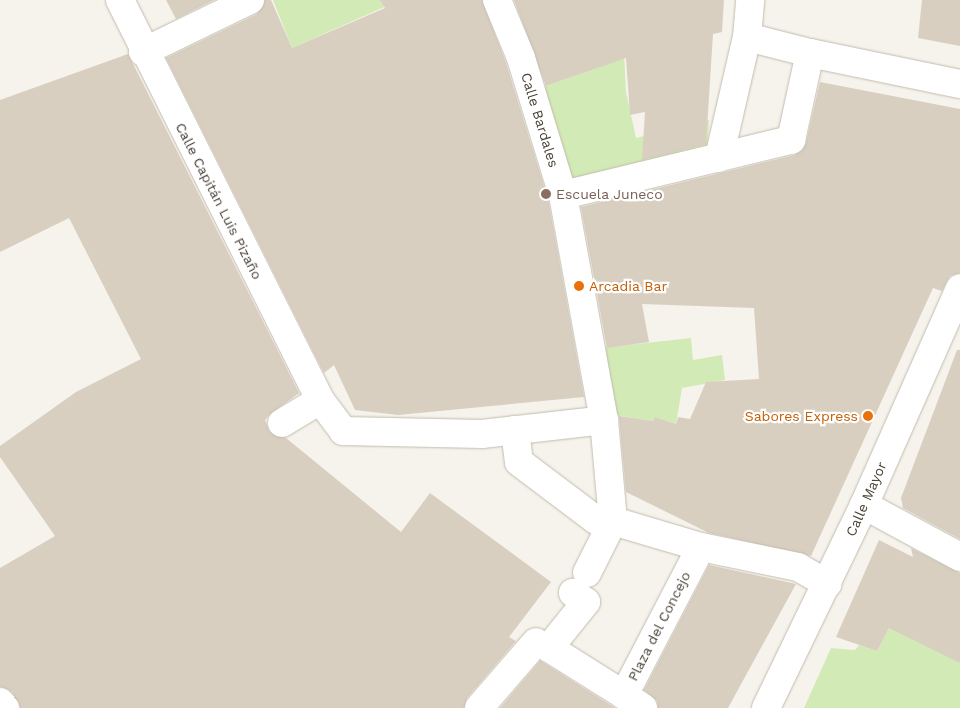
<!DOCTYPE html>
<html>
<head>
<meta charset="utf-8">
<style>
  body { margin:0 }
  #map { position:relative; width:960px; height:708px; overflow:hidden; background:#f6f3ec; font-family:"Work Sans",sans-serif }
  div>[style] { position:absolute }
  .green>* { inset:0; background:#d2eab5 }
  .building>* { inset:0; background:#d8cfc1 }
  .roads { filter:drop-shadow(0 0 1px #c2bbae) drop-shadow(0 0 1px #c2bbae) }
  .street>* { height:28px; margin:-14px; padding:0 14px; transform-origin:14px; border-radius:14px; background:#fff }
  .dots>* { width:14px; height:14px; translate:-50% -50%; box-sizing:border-box; border:2px solid #fff; border-radius:50% }
  span { translate:-50% -50%; white-space:nowrap; text-align:center; line-height:1.15; -webkit-text-stroke:4.5px #fff; paint-order:stroke }
  .street-label { font-size:14px; color:#4b4439 }
  .education-label { font-size:14px; color:#785e54 }
  .left { translate:0 -50%; text-align:left }
  .food-label { font-size:14px; color:#c56008 }
  .right { translate:-100% -50%; text-align:right }
</style>
</head>
<body>
<div id="map">
  <div class="green">
    <i style="clip-path:polygon(273px 0,400px 0,292px 48px)"></i>
    <i style="clip-path:polygon(624px 52px,626px 92px,636px 138px,709px 120px,707px 155px,571px 186px,538px 89px,600px 67px)"></i>
    <i style="clip-path:polygon(691px 338px,693px 360px,722px 355px,725px 380px,682px 388px,676px 424px,655px 417px,653px 421px,614px 415px,601px 348px)"></i>
    <i style="clip-path:polygon(892px 622px,960px 663px,960px 708px,804px 708px,831px 648px,855px 650px,859px 645px,877px 651px)"></i>
  </div>
  <div class="building">
    <i style="clip-path:polygon(166px 0,214px 0,176px 19px)"></i>
    <i style="clip-path:polygon(265px 0,271px 0,292px 48px,385px 8px,380px 0,482px 0,506px 63px,548px 199px,584px 397px,398px 415px,355px 410px,334px 365px,324px 373px,166px 58px,257px 14px)"></i>
    <i style="clip-path:polygon(514px 0,724px 0,722px 32px,713px 34px,706px 144px,642px 160px,645px 112px,630px 115px,626px 58px,546px 86px)"></i>
    <i style="clip-path:polygon(922px 0,960px 0,960px 46px,918px 38px)"></i>
    <i style="clip-path:polygon(128px 54px,299px 393px,269px 415px,265px 420px,269px 431px,286px 438px,401px 532px,430px 493px,551px 582px,509px 637px,516px 641px,467px 698px,464px 708px,20px 708px,12px 692px,0 687px,0 568px,55px 536px,0 457px,0 446px,76px 392px,141px 359px,69px 218px,0 252px,0 100px)"></i>
    <i style="clip-path:polygon(820px 82px,960px 109px,960px 273px,950px 276px,942px 291px,933px 288px,811px 556px,709px 533px,626px 492px,619px 416px,653px 421px,655px 417px,676px 424px,678px 417px,690px 419px,706px 382px,759px 379px,754px 308px,642px 304px,649px 342px,607px 348px,581px 207px,795px 155px,806px 143px)"></i>
    <i style="clip-path:polygon(957px 350px,960px 350px,960px 539px,903px 508px,901px 498px)"></i>
    <i style="clip-path:polygon(879px 540px,913px 557px,911px 548px,960px 573px,960px 663px,889px 628px,877px 651px,836px 637px)"></i>
    <i style="clip-path:polygon(709px 565px,796px 584px,728px 708px,658px 708px,657px 701px,644px 690px)"></i>
    <i style="clip-path:polygon(540px 661px,541px 661px,615px 708px,500px 708px)"></i>
  </div>
  <div class="roads">
    <div class="street">
      <i style="left:120px;top:0;width:447px;rotate:63.4deg"></i>
      <i style="left:497px;top:0;width:63px;rotate:67.5deg"></i>
      <i style="left:521px;top:58px;width:143px;rotate:73deg"></i>
      <i style="left:563px;top:195px;width:229px;rotate:79.7deg"></i>
      <i style="left:747px;top:37px;width:37px;rotate:-85deg"></i>
      <i style="left:143px;top:52px;width:119px;rotate:-25.9deg"></i>
      <i style="left:719px;top:158px;width:124px;rotate:-77deg"></i>
      <i style="left:747px;top:37px;width:65px;rotate:14.3deg"></i>
      <i style="left:563px;top:195px;width:235px;rotate:-13.6deg"></i>
      <i style="left:791px;top:140px;width:89px;rotate:-77.7deg"></i>
      <i style="left:810px;top:53px;width:153px;rotate:11.7deg"></i>
      <i style="left:282px;top:423px;width:44px;rotate:-31.2deg"></i>
      <i style="left:320px;top:400px;width:39px;rotate:53deg"></i>
      <i style="left:343px;top:431px;width:139px;rotate:1.2deg"></i>
      <i style="left:482px;top:434px;width:123px;rotate:-6.5deg"></i>
      <i style="left:604px;top:420px;width:101px;rotate:84.9deg"></i>
      <i style="left:613px;top:521px;width:92px;rotate:16.5deg"></i>
      <i style="left:701px;top:547px;width:167px;rotate:117.5deg"></i>
      <i style="left:624px;top:695px;width:89px;rotate:-147.9deg"></i>
      <i style="left:549px;top:648px;width:59px;rotate:-51.2deg"></i>
      <i style="left:586px;top:602px;width:16px;rotate:-145deg"></i>
      <i style="left:515px;top:430px;width:32px;rotate:83deg"></i>
      <i style="left:519px;top:462px;width:96px;rotate:37deg"></i>
      <i style="left:596px;top:520px;width:17px;rotate:3deg"></i>
      <i style="left:613px;top:521px;width:58px;rotate:116.6deg"></i>
      <i style="left:864px;top:505px;width:109px;rotate:28.4deg"></i>
      <i style="left:701px;top:547px;width:99px;rotate:11.7deg"></i>
      <i style="left:798px;top:567px;width:34px;rotate:30deg"></i>
      <i style="left:624px;top:695px;width:23px;rotate:34deg"></i>
      <i style="left:0;top:702px;width:8px;rotate:50deg"></i>
      <i style="left:479px;top:708px;width:87px;rotate:-49.2deg"></i>
      <i style="left:766px;top:708px;width:225px;rotate:-64.2deg"></i>
      <i style="left:864px;top:505px;width:237px;rotate:-66.1deg"></i>
    </div>
  </div>
  <div class="dots">
    <i style="left:546px;top:194px;background:#8d6e63"></i>
    <i style="left:579px;top:286px;background:#e8710a"></i>
    <i style="left:868px;top:416px;background:#e8710a"></i>
  </div>
  <div class="street-label">
    <span style="left:540px;top:120px;rotate:73deg">Calle Bardales</span>
    <span style="left:219px;top:201px;rotate:63deg">Calle Capitán Luis Pizaño</span>
    <span style="left:866px;top:499px;rotate:-66deg">Calle Mayor</span>
    <span style="left:659px;top:626px;rotate:-63deg">Plaza del Concejo</span>
  </div>
  <div class="education-label">
    <span class="left" style="left:556px;top:194px">Escuela Juneco</span>
  </div>
  <div class="food-label">
    <span class="left" style="left:589px;top:286px">Arcadia Bar</span>
    <span class="right" style="left:858px;top:416px">Sabores Express</span>
  </div>
</div>
</body>
</html>
